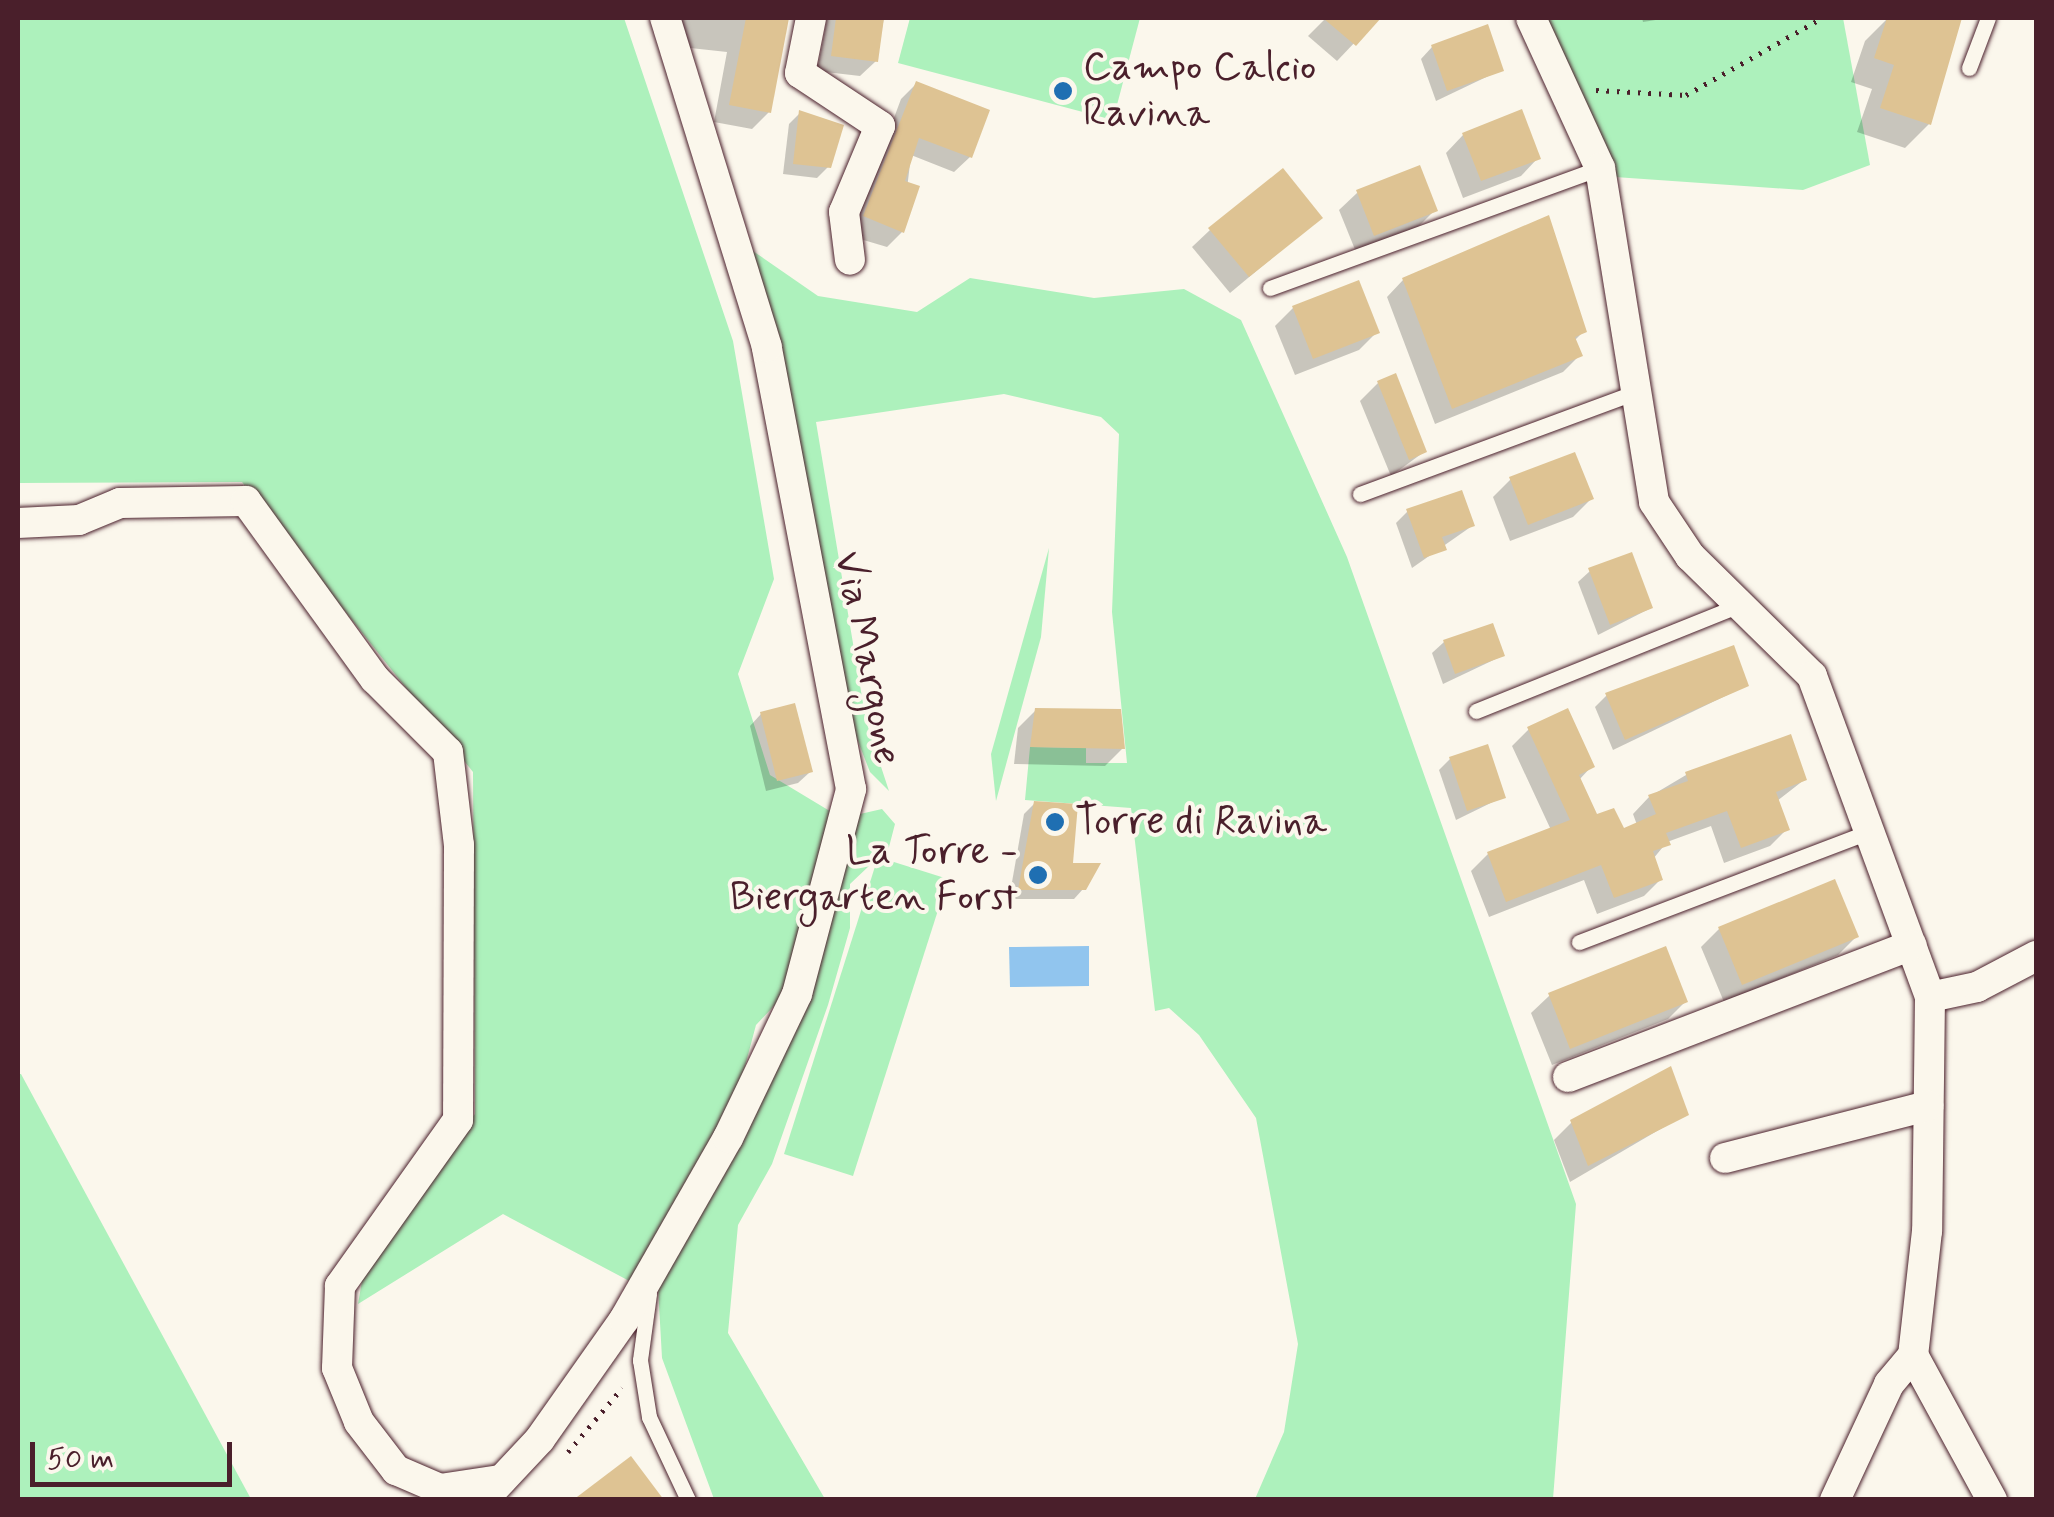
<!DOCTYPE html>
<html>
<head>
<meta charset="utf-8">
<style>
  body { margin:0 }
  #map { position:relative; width:2054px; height:1517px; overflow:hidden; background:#fbf7ec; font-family:Mynerve,sans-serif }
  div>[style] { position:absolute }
  .green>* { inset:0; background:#adf1bc }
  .water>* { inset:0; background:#91c5ee }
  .shadow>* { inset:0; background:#0003 }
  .building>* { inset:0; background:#dec393 }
  .path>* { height:5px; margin-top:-2.5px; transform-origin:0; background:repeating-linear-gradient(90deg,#4a1f2b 0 2.5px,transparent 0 10.5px) }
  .roads { filter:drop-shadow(0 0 2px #4a1f2b) drop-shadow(0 0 2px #4a1f2b) }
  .service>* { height:15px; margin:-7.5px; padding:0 7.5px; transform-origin:7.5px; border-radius:7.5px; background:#fbf7ec }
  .minor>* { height:30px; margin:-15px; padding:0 15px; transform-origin:15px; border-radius:15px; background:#fbf7ec }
  .dots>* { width:28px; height:28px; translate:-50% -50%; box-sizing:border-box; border:5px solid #fbf7ec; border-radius:50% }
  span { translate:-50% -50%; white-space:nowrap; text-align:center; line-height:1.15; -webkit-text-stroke:8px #fbf7ec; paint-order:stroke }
  .poi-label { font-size:40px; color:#4a1f2b }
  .left { translate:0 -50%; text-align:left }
  .right { translate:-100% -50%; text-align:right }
  .street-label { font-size:40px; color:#4a1f2b }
  .frame { position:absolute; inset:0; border:20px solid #4a1f2b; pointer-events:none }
  .scale { position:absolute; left:30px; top:1442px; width:202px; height:45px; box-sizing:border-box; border:5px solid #4a1f2b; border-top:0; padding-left:12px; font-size:30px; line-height:35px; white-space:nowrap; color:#4a1f2b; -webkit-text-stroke:8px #fbf7ec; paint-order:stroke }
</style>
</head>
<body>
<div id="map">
  <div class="green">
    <i style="clip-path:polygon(18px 18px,624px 18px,733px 341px,774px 579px,738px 674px,770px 775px,838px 816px,789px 990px,756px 1025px,733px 1111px,635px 1284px,503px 1214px,358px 1304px,367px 1252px,475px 1114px,473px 772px,242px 482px,18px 483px)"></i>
    <i style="clip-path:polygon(910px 18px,1140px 18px,1113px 120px,898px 63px)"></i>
    <i style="clip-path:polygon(1546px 18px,1843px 18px,1870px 165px,1803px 190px,1615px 177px)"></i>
    <i style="clip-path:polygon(753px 251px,818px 296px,917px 312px,970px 278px,1094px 298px,1184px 289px,1241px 320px,1347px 557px,1576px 1204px,1553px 1499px,1255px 1499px,1284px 1432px,1298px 1344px,1256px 1118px,1199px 1035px,1169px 1008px,1155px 1011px,1131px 808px,1025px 800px,1030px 747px,1086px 748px,1086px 763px,1127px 763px,1112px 612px,1119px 434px,1101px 417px,1004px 394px,816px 422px,866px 721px,889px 791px,870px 772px,852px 726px)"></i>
    <i style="clip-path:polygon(1049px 548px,1041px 637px,996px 801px,991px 754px)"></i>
    <i style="clip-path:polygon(882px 809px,895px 824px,889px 847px,850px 884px,850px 928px,828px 1005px,772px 1164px,738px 1225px,728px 1333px,825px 1499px,714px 1499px,662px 1358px,658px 1287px,860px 814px)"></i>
    <i style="clip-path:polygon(878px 857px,948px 879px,853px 1176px,784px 1154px)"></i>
    <i style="clip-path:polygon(18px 1074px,21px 1074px,251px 1499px,18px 1499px)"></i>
  </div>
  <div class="water">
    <i style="clip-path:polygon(1089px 946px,1089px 986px,1010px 987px,1009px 947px)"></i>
  </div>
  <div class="shadow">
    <i style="clip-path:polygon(673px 18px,787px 18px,769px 112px,752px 129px,714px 122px,727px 52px,672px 46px)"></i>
    <i style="clip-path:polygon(827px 18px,884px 18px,876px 61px,860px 76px,817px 71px)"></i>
    <i style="clip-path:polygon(1326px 18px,1378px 18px,1337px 61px,1308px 36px)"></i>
    <i style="clip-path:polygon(1642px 18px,1668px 18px,1643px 22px)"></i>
    <i style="clip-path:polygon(1888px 18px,1960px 18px,1929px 124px,1905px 148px,1857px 132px,1872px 89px,1851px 82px,1865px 41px)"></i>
    <i style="clip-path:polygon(1432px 47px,1501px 70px,1436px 101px,1421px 59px)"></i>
    <i style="clip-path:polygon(916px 84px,970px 157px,954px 172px,911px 155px,902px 232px,887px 247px,850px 236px,901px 99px)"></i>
    <i style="clip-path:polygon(800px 113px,829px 166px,817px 178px,783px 174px,789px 124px)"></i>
    <i style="clip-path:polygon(1463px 135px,1538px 158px,1521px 176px,1463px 198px,1446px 153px)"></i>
    <i style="clip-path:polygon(1357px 193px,1435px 210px,1417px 228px,1356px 252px,1339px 210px)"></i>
    <i style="clip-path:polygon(1320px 218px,1230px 293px,1192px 247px,1210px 230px)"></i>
    <i style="clip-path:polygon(1403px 280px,1584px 331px,1574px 341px,1580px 355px,1563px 372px,1435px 424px,1387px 297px)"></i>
    <i style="clip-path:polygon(1293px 308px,1377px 332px,1359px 350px,1295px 375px,1275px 326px)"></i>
    <i style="clip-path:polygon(1378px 383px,1424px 452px,1391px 476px,1360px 401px)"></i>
    <i style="clip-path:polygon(1511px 479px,1591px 499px,1573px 517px,1510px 541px,1493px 497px)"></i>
    <i style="clip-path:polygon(1408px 511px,1472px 526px,1412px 568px,1396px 523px)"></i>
    <i style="clip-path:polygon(1590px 571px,1651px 608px,1598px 635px,1578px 582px)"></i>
    <i style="clip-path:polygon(1444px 642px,1502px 656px,1443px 684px,1432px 653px)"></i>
    <i style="clip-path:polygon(1746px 686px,1613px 750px,1595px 707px,1606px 696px)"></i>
    <i style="clip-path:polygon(1036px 710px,1123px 748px,1105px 766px,1014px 764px,1018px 728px)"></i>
    <i style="clip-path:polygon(761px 714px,810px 772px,798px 783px,766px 791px,750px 726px)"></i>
    <i style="clip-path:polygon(1529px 729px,1592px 766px,1579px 780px,1595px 817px,1623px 831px,1637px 825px,1633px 814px,1649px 797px,1686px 775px,1804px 780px,1777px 801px,1787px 829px,1770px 846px,1724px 863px,1711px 826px,1667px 842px,1653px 859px,1661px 879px,1644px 896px,1597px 914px,1584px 880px,1489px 917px,1471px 871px,1488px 854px,1551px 830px,1512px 746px)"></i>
    <i style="clip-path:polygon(1450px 759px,1503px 797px,1456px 820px,1439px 770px)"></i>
    <i style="clip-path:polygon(1035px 803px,1084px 888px,1074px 899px,1009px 899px,1024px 814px)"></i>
    <i style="clip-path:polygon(1719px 929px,1856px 937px,1838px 955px,1724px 1002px,1701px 947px)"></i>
    <i style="clip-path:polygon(1665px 950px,1686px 1001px,1668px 1019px,1552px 1065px,1531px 1013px,1549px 996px)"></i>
    <i style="clip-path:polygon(1686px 1114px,1570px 1182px,1554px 1140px,1572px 1122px)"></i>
  </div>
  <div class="building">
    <i style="clip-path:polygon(746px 18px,789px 18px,771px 113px,729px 105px)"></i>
    <i style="clip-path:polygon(836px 18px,884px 18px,878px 62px,831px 56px)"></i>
    <i style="clip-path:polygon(1323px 18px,1381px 18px,1356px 46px)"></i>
    <i style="clip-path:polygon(1887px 18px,1962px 18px,1931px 125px,1880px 108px,1894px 65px,1874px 58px)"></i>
    <i style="clip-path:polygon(1488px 24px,1504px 71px,1447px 91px,1431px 45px)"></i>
    <i style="clip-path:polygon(916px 81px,990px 110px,972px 158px,919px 138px,905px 181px,920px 186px,904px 233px,863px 216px)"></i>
    <i style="clip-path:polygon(1522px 109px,1541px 159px,1481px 181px,1462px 133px)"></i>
    <i style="clip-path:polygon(799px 110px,844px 125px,831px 168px,793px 164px)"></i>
    <i style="clip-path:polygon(1420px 165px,1438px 211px,1374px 236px,1356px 190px)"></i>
    <i style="clip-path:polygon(1283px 168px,1323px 218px,1249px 277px,1208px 228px)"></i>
    <i style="clip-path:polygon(1549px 215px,1587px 332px,1575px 337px,1583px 356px,1452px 409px,1402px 278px)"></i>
    <i style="clip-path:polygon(1359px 280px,1380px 333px,1313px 359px,1292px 306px)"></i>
    <i style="clip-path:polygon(1396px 373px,1427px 452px,1409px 460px,1377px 381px)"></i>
    <i style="clip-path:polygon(1575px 452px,1594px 499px,1528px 525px,1509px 477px)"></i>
    <i style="clip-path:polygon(1462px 490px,1475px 526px,1442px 537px,1447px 550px,1424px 558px,1406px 509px)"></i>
    <i style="clip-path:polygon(1632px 552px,1653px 608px,1610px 625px,1588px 568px)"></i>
    <i style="clip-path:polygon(1493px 623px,1505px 656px,1455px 674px,1443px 640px)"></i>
    <i style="clip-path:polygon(1734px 645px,1749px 686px,1625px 740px,1605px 693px)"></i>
    <i style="clip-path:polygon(795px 703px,813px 772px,777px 781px,760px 712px)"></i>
    <i style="clip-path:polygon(1035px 708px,1121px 709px,1125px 749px,1030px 747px)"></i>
    <i style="clip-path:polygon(1568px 708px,1595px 767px,1579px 775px,1597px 814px,1614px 808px,1624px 828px,1656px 814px,1648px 795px,1688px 781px,1685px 772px,1791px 734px,1807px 780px,1776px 792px,1790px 830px,1741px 848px,1727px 811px,1666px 833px,1671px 845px,1653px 851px,1663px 880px,1614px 898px,1601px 865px,1506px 902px,1487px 852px,1570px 820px,1527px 727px)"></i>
    <i style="clip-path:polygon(1488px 744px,1506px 798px,1467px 811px,1449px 757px)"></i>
    <i style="clip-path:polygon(1034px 801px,1078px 804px,1073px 863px,1101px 863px,1086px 890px,1018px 890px)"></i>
    <i style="clip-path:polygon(1835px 879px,1859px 937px,1742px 985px,1718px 927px)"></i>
    <i style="clip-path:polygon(1666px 946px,1688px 1002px,1570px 1049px,1548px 993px)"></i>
    <i style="clip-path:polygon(1671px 1066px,1689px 1115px,1588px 1166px,1570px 1120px)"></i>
    <i style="clip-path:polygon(631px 1456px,664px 1500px,573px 1500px)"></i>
  </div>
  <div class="path">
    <i style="left:1596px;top:90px;width:90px;rotate:3.2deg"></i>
    <i style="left:1686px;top:95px;width:156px;rotate:-29.5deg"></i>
    <i style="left:568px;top:1452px;width:84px;rotate:-49.8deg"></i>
  </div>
  <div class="roads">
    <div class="service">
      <i style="left:1969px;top:68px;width:53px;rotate:-69.2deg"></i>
      <i style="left:1270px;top:288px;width:351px;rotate:-20deg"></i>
      <i style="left:1360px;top:494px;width:291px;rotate:-20.3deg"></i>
      <i style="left:1476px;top:711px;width:287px;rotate:-21.9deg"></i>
      <i style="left:1579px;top:942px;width:309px;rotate:-20.8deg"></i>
      <i style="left:649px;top:1294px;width:67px;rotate:97.8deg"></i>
      <i style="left:640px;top:1360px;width:58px;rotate:81deg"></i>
      <i style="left:649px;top:1417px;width:92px;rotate:64.8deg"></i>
    </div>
    <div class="minor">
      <i style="left:811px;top:18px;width:56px;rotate:101.3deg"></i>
      <i style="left:800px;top:73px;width:96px;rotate:33.5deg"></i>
      <i style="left:880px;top:126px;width:93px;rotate:112.7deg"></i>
      <i style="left:844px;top:212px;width:48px;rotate:82.9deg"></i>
      <i style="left:1531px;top:18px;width:165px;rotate:65.3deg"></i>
      <i style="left:1600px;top:168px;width:338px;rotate:80.8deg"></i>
      <i style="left:1654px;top:502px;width:65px;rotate:56.3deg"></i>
      <i style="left:1690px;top:556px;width:171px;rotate:44.5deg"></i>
      <i style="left:1812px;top:676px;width:342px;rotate:69.8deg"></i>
      <i style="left:1930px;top:997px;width:234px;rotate:90.7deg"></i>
      <i style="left:1927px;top:1231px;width:125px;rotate:96.4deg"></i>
      <i style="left:1913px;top:1355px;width:165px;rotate:61.4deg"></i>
      <i style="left:18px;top:523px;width:61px;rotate:-2.8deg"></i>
      <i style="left:79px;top:520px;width:44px;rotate:-22.5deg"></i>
      <i style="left:120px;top:503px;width:126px;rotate:-0.9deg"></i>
      <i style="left:246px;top:501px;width:220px;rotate:54.1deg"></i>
      <i style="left:375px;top:679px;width:103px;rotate:45deg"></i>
      <i style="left:448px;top:752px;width:94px;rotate:83.3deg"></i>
      <i style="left:459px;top:845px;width:275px;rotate:90.2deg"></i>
      <i style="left:458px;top:1120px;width:204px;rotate:125.4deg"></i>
      <i style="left:340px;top:1286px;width:82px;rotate:92.1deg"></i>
      <i style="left:337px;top:1368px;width:58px;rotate:67.8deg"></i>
      <i style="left:359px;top:1422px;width:61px;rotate:52.4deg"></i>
      <i style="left:396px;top:1470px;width:48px;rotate:23.4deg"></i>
      <i style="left:440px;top:1489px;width:62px;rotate:-8.4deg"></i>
      <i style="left:1930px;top:997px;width:48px;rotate:-12deg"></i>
      <i style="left:1977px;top:987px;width:67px;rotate:-27.7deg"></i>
      <i style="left:1568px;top:1077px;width:368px;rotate:-21deg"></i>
      <i style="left:1725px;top:1158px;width:210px;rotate:-14.4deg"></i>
      <i style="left:483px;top:1500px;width:83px;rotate:-46.9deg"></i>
      <i style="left:540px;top:1439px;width:146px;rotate:-54.8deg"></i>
      <i style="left:624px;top:1320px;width:210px;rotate:-60.3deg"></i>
      <i style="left:728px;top:1138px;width:160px;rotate:-64.4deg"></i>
      <i style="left:797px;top:994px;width:212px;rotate:-75.2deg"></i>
      <i style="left:851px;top:789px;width:450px;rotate:-100.8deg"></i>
      <i style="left:767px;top:347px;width:344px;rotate:-107.2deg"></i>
      <i style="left:1835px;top:1500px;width:128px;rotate:-65deg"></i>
      <i style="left:1889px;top:1384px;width:38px;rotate:-50deg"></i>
    </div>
  </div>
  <div class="dots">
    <i style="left:1063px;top:91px;background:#1f6fb2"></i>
    <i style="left:1055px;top:822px;background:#1f6fb2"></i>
    <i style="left:1038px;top:875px;background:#1f6fb2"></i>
  </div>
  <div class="poi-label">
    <span class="left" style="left:1083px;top:91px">Campo Calcio<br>Ravina</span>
    <span class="left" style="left:1075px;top:822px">Torre di Ravina</span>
    <span class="right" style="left:1018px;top:875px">La Torre -<br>Biergarten Forst</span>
  </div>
  <div class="street-label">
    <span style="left:867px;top:658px;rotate:79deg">Via Margone</span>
  </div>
  <div class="frame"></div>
  <div class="scale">50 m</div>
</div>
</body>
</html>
